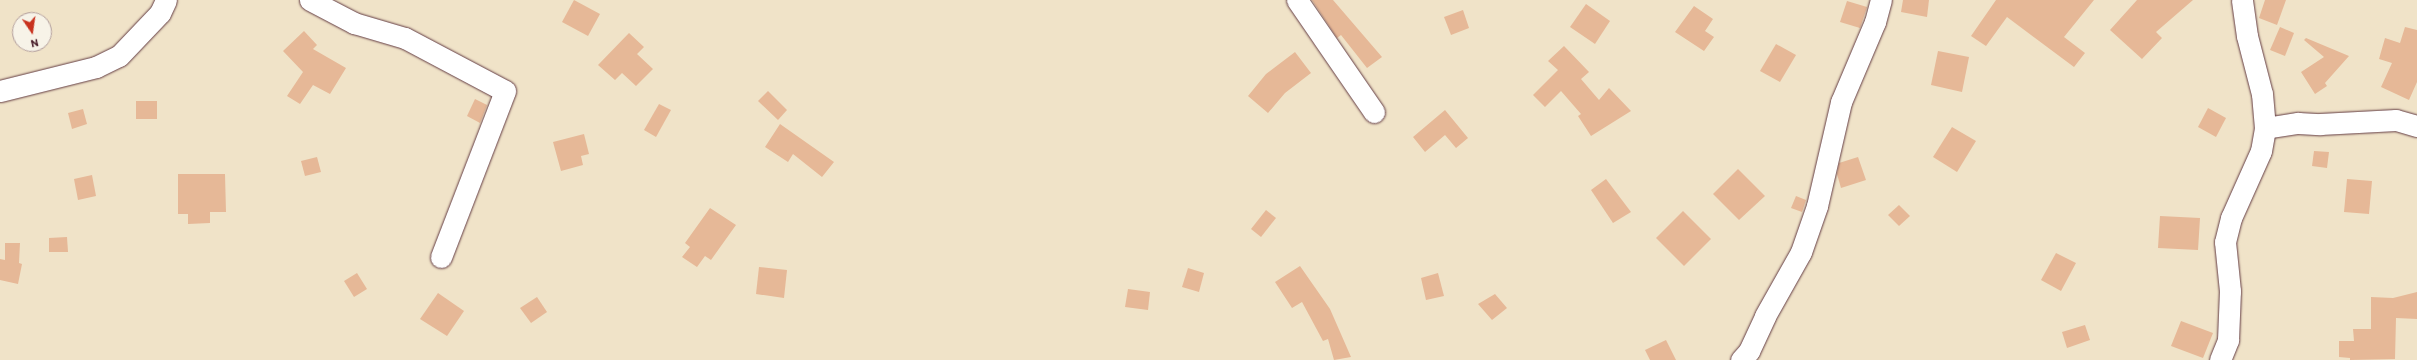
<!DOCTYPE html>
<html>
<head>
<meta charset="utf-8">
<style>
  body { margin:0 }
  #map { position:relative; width:2417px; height:360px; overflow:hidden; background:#f0e3c8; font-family:Itim,sans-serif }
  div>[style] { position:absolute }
  .building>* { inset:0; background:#e6b897 }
  .roads { filter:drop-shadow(0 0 1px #633c43) drop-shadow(0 0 1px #633c43) }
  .minor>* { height:21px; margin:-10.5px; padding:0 10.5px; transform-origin:10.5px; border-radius:10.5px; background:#fff }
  span { translate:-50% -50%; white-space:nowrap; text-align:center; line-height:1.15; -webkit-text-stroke:3px #f7f3e8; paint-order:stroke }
  .north { position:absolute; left:12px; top:12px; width:40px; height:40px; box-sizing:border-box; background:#f7f3e8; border:1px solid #b29e9c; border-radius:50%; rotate:167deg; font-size:11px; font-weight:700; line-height:16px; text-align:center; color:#4a1f2b }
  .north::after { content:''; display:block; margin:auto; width:14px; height:18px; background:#c8321e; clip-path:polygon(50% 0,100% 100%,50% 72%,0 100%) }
</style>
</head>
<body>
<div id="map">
  <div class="building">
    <i style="clip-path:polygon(574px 0,600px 14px,588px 36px,562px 22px)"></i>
    <i style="clip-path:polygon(1312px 0,1333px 0,1382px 57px,1367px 68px,1341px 35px,1337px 38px)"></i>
    <i style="clip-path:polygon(1903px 0,1929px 0,1927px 17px,1901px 12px)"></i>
    <i style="clip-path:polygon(1996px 0,2094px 0,2064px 37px,2085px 53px,2074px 67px,2007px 17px,1986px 46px,1971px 36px)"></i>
    <i style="clip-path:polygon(2137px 0,2193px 0,2156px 32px,2162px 38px,2142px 59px,2110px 30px)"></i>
    <i style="clip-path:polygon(2265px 0,2286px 0,2277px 25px,2259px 18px)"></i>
    <i style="clip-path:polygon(1847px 1px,1867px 7px,1860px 28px,1840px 22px)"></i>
    <i style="clip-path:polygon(1586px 4px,1610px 21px,1595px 44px,1570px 27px)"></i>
    <i style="clip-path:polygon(1694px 6px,1713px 19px,1705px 31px,1714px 37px,1704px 51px,1675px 32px)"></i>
    <i style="clip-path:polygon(1463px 10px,1469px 28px,1451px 35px,1444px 17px)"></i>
    <i style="clip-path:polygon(2280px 27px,2294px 33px,2285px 56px,2270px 50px)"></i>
    <i style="clip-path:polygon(2405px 27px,2417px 30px,2417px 82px,2409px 100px,2381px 87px,2392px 63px,2379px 59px,2385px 38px,2400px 43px)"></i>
    <i style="clip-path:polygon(304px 31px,317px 45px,313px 49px,346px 68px,330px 94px,313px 85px,300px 104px,287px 96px,303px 72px,283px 51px)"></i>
    <i style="clip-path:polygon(629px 33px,644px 47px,637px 54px,653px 69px,636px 86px,622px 73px,615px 80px,598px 65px)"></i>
    <i style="clip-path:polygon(2306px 38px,2349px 56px,2325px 83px,2327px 86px,2315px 94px,2301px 72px,2324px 57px,2304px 40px)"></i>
    <i style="clip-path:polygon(1776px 44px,1796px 55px,1780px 82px,1760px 71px)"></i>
    <i style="clip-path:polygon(1564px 46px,1589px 72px,1581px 79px,1599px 100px,1609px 88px,1631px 111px,1591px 136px,1578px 116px,1581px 114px,1561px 91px,1545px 107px,1533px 95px,1558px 70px,1548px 61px)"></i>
    <i style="clip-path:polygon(1938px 51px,1969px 57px,1962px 92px,1931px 85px)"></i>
    <i style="clip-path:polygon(1295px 52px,1311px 73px,1285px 93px,1268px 113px,1248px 96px,1266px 74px)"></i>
    <i style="clip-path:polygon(768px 91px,787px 110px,778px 120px,758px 101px)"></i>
    <i style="clip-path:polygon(475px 99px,487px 105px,480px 123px,467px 116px)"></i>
    <i style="clip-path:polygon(136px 101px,157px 101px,157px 119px,136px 119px)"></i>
    <i style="clip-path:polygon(659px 104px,671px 110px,656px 137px,644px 130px)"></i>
    <i style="clip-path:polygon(2208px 108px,2226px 118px,2216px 137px,2198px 127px)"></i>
    <i style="clip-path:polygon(83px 109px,87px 124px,72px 129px,68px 113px)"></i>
    <i style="clip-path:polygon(1445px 110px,1468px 138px,1456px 148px,1445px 135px,1425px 152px,1413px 137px)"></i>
    <i style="clip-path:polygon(780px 124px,834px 162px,822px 177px,793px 154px,788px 162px,765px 147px)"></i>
    <i style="clip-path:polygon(1952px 127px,1976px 141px,1957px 172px,1933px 157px)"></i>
    <i style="clip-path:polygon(584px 134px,589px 154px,581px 156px,583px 165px,561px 171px,553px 142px)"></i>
    <i style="clip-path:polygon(2314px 151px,2329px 152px,2327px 168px,2312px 166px)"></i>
    <i style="clip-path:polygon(317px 157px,321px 172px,305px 176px,301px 161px)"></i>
    <i style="clip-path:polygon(1858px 157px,1866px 180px,1841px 188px,1837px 174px,1839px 163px)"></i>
    <i style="clip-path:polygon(1738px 169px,1765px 196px,1739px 220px,1713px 194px)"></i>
    <i style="clip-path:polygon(178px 174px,225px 174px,226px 212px,210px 212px,210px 223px,188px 224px,188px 214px,178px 214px)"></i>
    <i style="clip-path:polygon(92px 175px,96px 196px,78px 200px,74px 179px)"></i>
    <i style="clip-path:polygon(1606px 179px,1631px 212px,1613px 223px,1591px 190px)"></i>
    <i style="clip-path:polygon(2347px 179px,2372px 181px,2369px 214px,2344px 212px)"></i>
    <i style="clip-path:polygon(1796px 196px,1806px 200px,1802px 212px,1791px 208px)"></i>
    <i style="clip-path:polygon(1899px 205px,1910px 216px,1899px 226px,1888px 215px)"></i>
    <i style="clip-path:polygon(710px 208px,736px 225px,711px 260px,705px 256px,697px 267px,682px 257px,690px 247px,685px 243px)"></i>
    <i style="clip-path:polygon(1266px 210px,1276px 218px,1261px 237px,1251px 229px)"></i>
    <i style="clip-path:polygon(1683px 211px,1711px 239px,1684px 266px,1656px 238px)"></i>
    <i style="clip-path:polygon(2160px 216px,2200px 218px,2198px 250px,2158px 248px)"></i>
    <i style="clip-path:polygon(67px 237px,68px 252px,49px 252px,49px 238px)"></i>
    <i style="clip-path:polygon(5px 243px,20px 243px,19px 263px,22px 264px,18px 284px,0 280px,0 259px,5px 260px)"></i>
    <i style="clip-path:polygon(2056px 253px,2076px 263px,2061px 291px,2041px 280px)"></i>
    <i style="clip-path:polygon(1300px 266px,1330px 309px,1351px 357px,1334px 360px,1328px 339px,1323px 341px,1302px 302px,1292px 308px,1275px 282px)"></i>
    <i style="clip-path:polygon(759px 267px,787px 270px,784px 298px,756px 294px)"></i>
    <i style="clip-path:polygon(1188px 268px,1204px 273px,1199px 292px,1182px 287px)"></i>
    <i style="clip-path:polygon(357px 273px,367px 289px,354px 297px,344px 281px)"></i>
    <i style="clip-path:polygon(1438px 273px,1444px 296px,1426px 300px,1421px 278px)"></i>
    <i style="clip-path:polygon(1128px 289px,1150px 292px,1148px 310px,1125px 307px)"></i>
    <i style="clip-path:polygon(2417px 292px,2417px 319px,2396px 318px,2395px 359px,2350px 360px,2350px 358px,2339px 357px,2339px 341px,2354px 341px,2353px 329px,2371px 329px,2371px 297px,2393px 298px)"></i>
    <i style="clip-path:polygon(438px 293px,464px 311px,447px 336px,420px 319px)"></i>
    <i style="clip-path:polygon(1495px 294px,1507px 308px,1492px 320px,1478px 304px)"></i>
    <i style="clip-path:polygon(537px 297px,547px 312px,531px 323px,520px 308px)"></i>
    <i style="clip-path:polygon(2181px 321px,2213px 333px,2203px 358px,2171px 346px)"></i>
    <i style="clip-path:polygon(2085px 325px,2090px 340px,2067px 348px,2062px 332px)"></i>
    <i style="clip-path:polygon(1666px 340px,1676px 360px,1650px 360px,1645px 350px)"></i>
  </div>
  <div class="roads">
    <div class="minor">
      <i style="left:310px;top:0;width:50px;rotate:27.6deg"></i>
      <i style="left:354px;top:23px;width:53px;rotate:16.4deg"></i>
      <i style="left:405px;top:38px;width:113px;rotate:27.9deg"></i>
      <i style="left:505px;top:91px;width:178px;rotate:111.1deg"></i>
      <i style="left:1297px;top:0;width:136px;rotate:55.5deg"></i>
      <i style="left:0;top:91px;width:99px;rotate:-14deg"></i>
      <i style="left:96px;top:67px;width:25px;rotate:-26deg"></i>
      <i style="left:119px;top:56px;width:59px;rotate:-46.4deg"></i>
      <i style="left:160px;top:13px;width:14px;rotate:-65deg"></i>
      <i style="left:2265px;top:128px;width:33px;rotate:-9deg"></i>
      <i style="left:2298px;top:123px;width:22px;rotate:3deg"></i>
      <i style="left:2320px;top:124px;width:76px;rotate:-3deg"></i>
      <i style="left:2396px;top:120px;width:22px;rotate:16deg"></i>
      <i style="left:1741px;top:360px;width:12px;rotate:-48deg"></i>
      <i style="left:1749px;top:351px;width:38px;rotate:-65deg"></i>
      <i style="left:1765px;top:316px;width:73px;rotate:-60.6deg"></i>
      <i style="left:1801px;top:252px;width:49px;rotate:-70.8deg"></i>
      <i style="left:1817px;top:206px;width:107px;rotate:-77deg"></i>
      <i style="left:1841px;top:102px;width:87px;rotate:-67deg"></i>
      <i style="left:1875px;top:22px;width:23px;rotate:-75deg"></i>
      <i style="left:2220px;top:360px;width:22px;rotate:-68deg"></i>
      <i style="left:2228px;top:340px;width:49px;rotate:-87.7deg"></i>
      <i style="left:2230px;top:291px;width:49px;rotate:-95.8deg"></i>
      <i style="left:2225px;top:242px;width:25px;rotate:-76deg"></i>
      <i style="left:2231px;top:218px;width:73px;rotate:-65.9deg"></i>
      <i style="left:2261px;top:151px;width:23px;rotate:-80deg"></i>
      <i style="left:2265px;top:128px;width:34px;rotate:-95deg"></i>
      <i style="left:2262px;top:94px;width:60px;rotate:-104.5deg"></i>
      <i style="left:2247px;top:36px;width:36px;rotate:-98deg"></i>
    </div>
  </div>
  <div class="north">N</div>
</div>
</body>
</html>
